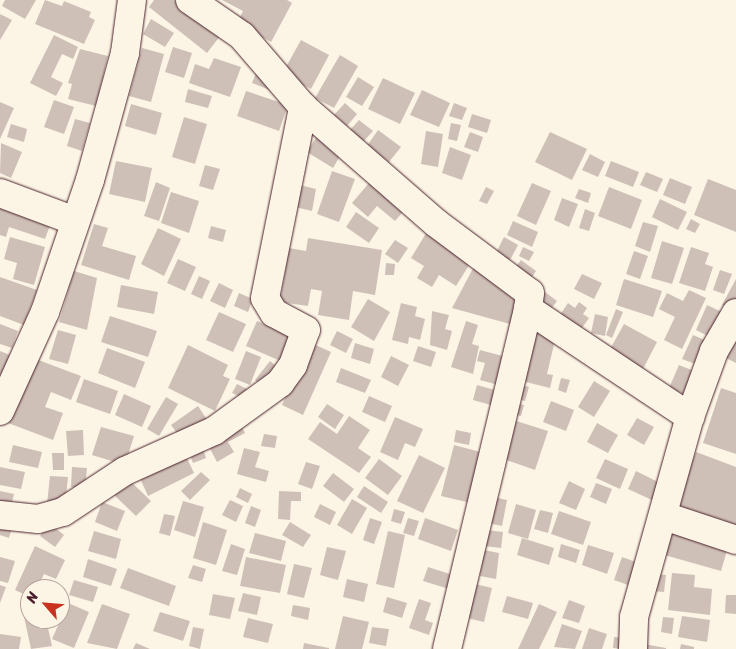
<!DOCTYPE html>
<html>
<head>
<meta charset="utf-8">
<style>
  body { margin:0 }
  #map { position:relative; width:736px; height:649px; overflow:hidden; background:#fcf5e5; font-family:Sriracha,sans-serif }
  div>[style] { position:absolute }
  .building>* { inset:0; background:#cfc0b7 }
  .roads { filter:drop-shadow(0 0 1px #4a1f2b) drop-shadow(0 0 1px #4a1f2b) }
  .minor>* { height:28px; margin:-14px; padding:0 14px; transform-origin:14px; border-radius:14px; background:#fcf5e5 }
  span { translate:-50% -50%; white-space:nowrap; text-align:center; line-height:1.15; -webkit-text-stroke:4.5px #fcf5e5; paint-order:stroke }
  .north { position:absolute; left:20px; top:579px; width:50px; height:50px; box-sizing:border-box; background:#fcf5e5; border:1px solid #b59f9b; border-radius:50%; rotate:297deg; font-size:14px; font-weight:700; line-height:20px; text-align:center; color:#4a1f2b }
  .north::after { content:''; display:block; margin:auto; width:18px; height:22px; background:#c8321e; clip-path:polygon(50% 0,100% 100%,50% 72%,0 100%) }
</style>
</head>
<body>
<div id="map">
  <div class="building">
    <i style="clip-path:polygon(5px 0,36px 0,25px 19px,2px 6px)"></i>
    <i style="clip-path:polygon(45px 0,62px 6px,64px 1px,91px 12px,89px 17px,95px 20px,84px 44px,35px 24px)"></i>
    <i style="clip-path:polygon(154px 0,174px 0,220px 36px,207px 53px,149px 7px)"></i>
    <i style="clip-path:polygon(222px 0,287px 0,292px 3px,271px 42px,237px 23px,243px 11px)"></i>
    <i style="clip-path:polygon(0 14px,12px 20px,0 40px)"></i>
    <i style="clip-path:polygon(151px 19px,174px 33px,165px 47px,143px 34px)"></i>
    <i style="clip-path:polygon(54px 35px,78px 47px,73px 59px,62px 54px,51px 77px,63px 83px,56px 96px,30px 83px)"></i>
    <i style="clip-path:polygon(301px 40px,329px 55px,311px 89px,282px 74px)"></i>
    <i style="clip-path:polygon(173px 47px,192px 53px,184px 78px,165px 72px)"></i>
    <i style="clip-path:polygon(142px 48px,164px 54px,151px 102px,129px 96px)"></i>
    <i style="clip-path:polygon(80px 49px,108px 56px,96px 106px,68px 99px,72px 84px,68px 83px)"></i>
    <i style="clip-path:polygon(340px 55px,358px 66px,334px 108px,315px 98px)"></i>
    <i style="clip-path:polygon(214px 58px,241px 67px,230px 97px,189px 83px,195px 64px,209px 69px)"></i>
    <i style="clip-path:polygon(256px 73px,274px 80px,270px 90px,252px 83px)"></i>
    <i style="clip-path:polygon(358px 77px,374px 87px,362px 106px,346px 97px)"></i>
    <i style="clip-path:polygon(383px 78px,415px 93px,400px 124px,368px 109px)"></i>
    <i style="clip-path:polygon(188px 89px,212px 96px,208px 108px,185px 102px)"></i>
    <i style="clip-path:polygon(422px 90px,450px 103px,439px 127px,410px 115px)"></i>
    <i style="clip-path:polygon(246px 91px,288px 105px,279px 131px,237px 116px)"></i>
    <i style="clip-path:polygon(54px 100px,74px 107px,64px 134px,44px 127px)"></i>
    <i style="clip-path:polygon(0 102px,14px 108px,0 139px)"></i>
    <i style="clip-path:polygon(345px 103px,357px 114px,347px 126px,334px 115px)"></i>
    <i style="clip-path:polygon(454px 103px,467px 108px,462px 120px,449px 116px)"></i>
    <i style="clip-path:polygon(131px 104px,162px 113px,156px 135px,125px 126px)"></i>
    <i style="clip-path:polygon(472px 114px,491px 120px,487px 133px,468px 127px)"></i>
    <i style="clip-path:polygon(184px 117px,207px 124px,195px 164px,172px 157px)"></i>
    <i style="clip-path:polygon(75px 119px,90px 123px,82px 151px,67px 146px)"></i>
    <i style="clip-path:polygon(359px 120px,373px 131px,363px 142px,350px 130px)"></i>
    <i style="clip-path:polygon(451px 123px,461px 125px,457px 141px,448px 139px)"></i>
    <i style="clip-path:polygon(11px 124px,27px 129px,24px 142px,7px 137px)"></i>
    <i style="clip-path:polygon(378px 130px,401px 147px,389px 162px,367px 146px)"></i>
    <i style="clip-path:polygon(426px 131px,443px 134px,438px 167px,421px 164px)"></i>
    <i style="clip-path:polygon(470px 132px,483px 137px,478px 152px,464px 147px)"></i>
    <i style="clip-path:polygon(550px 132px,587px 149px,572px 180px,535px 162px)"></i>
    <i style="clip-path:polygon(317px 136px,343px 151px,333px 168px,307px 152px)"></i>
    <i style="clip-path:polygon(1px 143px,22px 152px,11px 178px,0 173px)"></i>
    <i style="clip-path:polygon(450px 147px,471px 155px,462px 180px,442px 173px)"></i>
    <i style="clip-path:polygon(590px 154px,605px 162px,598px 177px,582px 170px)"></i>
    <i style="clip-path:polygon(116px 161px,152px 168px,145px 202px,109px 194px)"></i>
    <i style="clip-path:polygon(611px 161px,639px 172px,633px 187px,605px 176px)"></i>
    <i style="clip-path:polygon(205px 165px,220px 169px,213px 190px,199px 186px)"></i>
    <i style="clip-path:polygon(332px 171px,355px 179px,339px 222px,317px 214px)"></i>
    <i style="clip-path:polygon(646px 172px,663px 179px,657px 192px,640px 185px)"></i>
    <i style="clip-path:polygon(374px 177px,408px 206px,395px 221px,377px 206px,368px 217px,352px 203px)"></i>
    <i style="clip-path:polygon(670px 178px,692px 187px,685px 204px,663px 195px)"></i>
    <i style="clip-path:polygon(708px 179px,736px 190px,736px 232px,694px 215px)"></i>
    <i style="clip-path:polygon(156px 182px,170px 188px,159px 221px,144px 216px)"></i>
    <i style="clip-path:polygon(532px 183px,551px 191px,536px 225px,517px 216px)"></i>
    <i style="clip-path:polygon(300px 185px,316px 189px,312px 211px,295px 207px)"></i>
    <i style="clip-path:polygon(486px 187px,494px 191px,487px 204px,479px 201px)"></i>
    <i style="clip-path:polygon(609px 187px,642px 200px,631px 229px,598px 216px)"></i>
    <i style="clip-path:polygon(579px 189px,591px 193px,588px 203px,575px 198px)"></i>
    <i style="clip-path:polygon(171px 192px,199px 201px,189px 233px,161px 223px)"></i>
    <i style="clip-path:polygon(562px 198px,578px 204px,569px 227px,554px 220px)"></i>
    <i style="clip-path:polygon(660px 199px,687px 212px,678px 230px,652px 217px)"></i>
    <i style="clip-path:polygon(0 202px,52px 220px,45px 239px,9px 227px,6px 237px,0 235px)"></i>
    <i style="clip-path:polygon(585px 209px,595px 213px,589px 231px,579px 228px)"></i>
    <i style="clip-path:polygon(356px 212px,379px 228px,369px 243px,346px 227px)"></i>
    <i style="clip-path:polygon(691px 219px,700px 224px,695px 233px,686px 229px)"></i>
    <i style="clip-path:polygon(513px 221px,538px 232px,532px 247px,507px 235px)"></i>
    <i style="clip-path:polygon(643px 222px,658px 226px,650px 252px,635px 246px)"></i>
    <i style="clip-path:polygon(94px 224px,108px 228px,102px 246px,136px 256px,129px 280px,81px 265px)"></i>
    <i style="clip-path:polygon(211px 226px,226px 230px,223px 242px,208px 238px)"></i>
    <i style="clip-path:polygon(158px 228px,181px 239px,164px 276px,141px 264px)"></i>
    <i style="clip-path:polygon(428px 230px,473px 259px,456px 286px,439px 275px,432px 287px,417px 278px,424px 266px,411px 258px)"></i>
    <i style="clip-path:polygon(10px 237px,45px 247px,34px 285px,13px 279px,17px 263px,4px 259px)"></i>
    <i style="clip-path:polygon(504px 237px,518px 245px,510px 260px,496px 253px)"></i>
    <i style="clip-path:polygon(308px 238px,382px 250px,375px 295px,353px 291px,349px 320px,318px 315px,322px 291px,311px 289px,308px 306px,280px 302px,289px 248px,306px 251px)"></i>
    <i style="clip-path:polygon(395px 240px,408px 248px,398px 263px,385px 254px)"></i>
    <i style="clip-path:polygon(662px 241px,684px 248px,672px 284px,651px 278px)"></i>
    <i style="clip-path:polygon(523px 247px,534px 252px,529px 261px,519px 256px)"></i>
    <i style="clip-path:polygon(691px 247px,709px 253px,705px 264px,713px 267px,705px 291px,679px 283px)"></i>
    <i style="clip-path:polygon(634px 251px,648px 256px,640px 279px,626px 274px)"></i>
    <i style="clip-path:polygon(178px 259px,196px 267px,185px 291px,167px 283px)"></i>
    <i style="clip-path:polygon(521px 260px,536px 271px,530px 280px,514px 269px)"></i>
    <i style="clip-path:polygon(477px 261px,524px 298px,514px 325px,452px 308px)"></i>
    <i style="clip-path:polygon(386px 263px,395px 264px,394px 275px,385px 275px)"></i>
    <i style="clip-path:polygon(720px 270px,732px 274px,724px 294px,713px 290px)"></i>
    <i style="clip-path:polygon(74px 271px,97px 278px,87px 330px,59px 322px)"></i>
    <i style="clip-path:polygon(582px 274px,602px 283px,594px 299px,574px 289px)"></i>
    <i style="clip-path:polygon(199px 276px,210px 281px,202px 299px,191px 294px)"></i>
    <i style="clip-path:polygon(0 277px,37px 290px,24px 325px,0 316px)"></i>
    <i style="clip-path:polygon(624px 279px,662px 291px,653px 317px,616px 305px)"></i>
    <i style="clip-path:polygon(736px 279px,736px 303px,732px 310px,722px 305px)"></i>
    <i style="clip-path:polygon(219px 283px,233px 290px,225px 308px,210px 301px)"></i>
    <i style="clip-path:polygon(121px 285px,158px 292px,154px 314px,117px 307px)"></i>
    <i style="clip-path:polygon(689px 290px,706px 298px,682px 349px,664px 340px,675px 317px,659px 309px,667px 293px,683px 301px)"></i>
    <i style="clip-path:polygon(545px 292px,557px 301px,548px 313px,536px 304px)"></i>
    <i style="clip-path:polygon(239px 293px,253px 299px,248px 312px,234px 306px)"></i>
    <i style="clip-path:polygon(368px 299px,390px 312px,374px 341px,351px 327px)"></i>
    <i style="clip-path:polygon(579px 302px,587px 308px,583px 314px,589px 318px,577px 335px,556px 321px,568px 303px,575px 308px)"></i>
    <i style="clip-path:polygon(401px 303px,417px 307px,415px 316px,425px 319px,420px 340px,409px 337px,408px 344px,392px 340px)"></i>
    <i style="clip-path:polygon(707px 305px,726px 314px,714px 339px,696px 330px)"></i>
    <i style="clip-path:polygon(616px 309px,623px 312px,612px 338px,606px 335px)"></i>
    <i style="clip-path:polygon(432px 311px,449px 315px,445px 329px,452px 331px,447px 350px,430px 345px)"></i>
    <i style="clip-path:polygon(219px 312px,246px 324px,233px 352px,206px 340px)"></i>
    <i style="clip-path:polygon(595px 314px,608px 317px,605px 336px,591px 333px)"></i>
    <i style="clip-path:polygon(110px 316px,157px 331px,148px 357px,101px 342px)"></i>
    <i style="clip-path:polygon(257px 321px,296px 338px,285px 363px,246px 346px)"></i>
    <i style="clip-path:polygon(466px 321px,478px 325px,472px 344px,479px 346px,473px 374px,451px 367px)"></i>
    <i style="clip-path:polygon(0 324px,18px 331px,12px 348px,0 344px)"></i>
    <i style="clip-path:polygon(624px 324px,657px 342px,643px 369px,609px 351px)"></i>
    <i style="clip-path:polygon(736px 328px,736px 363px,722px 356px)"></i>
    <i style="clip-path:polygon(58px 330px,76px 335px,68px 364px,49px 359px)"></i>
    <i style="clip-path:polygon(531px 330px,556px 336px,547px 374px,553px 375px,550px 388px,518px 380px)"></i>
    <i style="clip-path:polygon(337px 331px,353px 339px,346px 353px,330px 345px)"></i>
    <i style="clip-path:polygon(693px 335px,709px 342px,698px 365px,682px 359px)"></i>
    <i style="clip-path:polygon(309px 342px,331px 352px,303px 415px,282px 405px)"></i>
    <i style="clip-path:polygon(355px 343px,374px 349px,370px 364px,351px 358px)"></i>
    <i style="clip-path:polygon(188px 345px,228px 365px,223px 376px,230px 379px,215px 411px,168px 388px)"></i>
    <i style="clip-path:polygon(418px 346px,436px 352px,431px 367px,413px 361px)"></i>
    <i style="clip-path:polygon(107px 348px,145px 362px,135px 388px,98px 373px)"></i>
    <i style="clip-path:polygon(480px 350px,510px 358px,502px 386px,480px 380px,485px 363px,477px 361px)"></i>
    <i style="clip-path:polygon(0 351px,10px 355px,0 378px)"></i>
    <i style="clip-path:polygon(246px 351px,261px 357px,250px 385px,235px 379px)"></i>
    <i style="clip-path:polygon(391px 356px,409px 365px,398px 386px,381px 377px)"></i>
    <i style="clip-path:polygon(33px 358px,81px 376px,71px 400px,51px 392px,45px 407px,63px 413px,53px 440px,8px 423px)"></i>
    <i style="clip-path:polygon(270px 361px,277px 367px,263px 386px,255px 380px)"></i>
    <i style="clip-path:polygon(679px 365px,694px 371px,684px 394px,669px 388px)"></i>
    <i style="clip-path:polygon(341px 368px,371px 380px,365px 393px,336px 382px)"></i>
    <i style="clip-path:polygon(561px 378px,570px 380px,566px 393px,558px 390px)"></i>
    <i style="clip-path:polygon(84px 379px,118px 391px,110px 414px,76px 402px)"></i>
    <i style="clip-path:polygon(594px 381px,610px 391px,594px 417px,578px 407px)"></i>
    <i style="clip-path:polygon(237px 384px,251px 391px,247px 400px,232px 393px)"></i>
    <i style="clip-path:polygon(517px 384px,529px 387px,525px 401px,514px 398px)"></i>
    <i style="clip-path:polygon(477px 385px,502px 392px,498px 407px,473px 400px)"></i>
    <i style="clip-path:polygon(721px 388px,736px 393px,736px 454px,703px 443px)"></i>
    <i style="clip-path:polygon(124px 394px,151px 406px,142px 427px,115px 415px)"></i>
    <i style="clip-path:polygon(369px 396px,392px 406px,385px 422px,362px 412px)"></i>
    <i style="clip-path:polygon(166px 397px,178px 404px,159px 436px,147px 429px)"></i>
    <i style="clip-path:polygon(551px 401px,574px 410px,566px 431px,543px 422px)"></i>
    <i style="clip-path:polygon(515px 403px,524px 405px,521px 416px,512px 414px)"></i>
    <i style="clip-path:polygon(327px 404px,344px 415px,335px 429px,318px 417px)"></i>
    <i style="clip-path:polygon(198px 406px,208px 421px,182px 440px,171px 425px)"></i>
    <i style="clip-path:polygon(349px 416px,370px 430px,358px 448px,371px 457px,359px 473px,308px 439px,320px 422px,337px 434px)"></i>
    <i style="clip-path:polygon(395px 417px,423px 429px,415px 447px,405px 443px,398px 460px,380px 452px)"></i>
    <i style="clip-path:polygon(637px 418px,654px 427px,644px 445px,627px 435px)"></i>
    <i style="clip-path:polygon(510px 419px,548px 431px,535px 470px,498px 457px)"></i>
    <i style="clip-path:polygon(597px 423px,618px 435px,608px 453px,587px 442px)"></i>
    <i style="clip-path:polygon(240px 424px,245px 433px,228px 442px,234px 452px,217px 462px,207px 443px)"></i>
    <i style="clip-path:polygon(101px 427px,134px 436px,125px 465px,92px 455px)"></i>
    <i style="clip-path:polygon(83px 430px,84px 455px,68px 456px,66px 431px)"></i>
    <i style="clip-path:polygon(456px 430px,471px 433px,469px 445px,454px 442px)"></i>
    <i style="clip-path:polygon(264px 434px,277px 436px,275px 448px,261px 446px)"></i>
    <i style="clip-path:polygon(13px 445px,42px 452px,38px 468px,9px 462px)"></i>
    <i style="clip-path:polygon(202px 445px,206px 458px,193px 463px,188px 450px)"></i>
    <i style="clip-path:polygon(454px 445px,488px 454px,475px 504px,441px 496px)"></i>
    <i style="clip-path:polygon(244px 448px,260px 452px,255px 467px,269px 471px,266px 482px,237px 474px)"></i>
    <i style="clip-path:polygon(184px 452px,194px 473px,148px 496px,138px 474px)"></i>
    <i style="clip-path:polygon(696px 452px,736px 467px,736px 532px,674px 510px)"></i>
    <i style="clip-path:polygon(52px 453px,64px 453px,64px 470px,53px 470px)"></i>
    <i style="clip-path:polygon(419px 455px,445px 468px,423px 513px,397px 501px)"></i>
    <i style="clip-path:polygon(379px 459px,402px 476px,388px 495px,365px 478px)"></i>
    <i style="clip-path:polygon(605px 459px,628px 469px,620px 489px,596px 478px)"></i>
    <i style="clip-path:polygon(306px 462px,320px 466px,312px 489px,298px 484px)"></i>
    <i style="clip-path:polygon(0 467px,25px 472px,21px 489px,0 485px)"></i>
    <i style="clip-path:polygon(72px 467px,87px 468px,85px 489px,71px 487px)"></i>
    <i style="clip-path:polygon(636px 471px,660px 483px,652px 500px,628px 489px)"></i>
    <i style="clip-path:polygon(201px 472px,210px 480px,190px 500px,181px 491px)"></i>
    <i style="clip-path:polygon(333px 473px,354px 489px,344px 502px,323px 486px)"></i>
    <i style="clip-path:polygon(50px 476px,68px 477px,65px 506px,47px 504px)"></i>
    <i style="clip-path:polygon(128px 479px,151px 501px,136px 516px,113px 494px)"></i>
    <i style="clip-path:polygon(569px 481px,585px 489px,576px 510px,559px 503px)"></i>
    <i style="clip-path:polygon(596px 483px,612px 489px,606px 504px,590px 497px)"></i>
    <i style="clip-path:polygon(364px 486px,388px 502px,381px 513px,357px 497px)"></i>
    <i style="clip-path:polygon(240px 488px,252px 494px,248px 503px,236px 497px)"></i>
    <i style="clip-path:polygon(0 491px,14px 494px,10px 511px,0 508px)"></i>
    <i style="clip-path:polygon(279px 491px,301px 492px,301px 501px,291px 501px,290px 520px,278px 519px)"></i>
    <i style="clip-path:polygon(493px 497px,507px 500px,502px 526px,488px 523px)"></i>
    <i style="clip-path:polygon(352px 499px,367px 508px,352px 534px,337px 525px)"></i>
    <i style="clip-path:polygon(230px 500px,243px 506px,236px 522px,222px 515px)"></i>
    <i style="clip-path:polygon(183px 501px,204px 507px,195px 537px,174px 530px)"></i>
    <i style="clip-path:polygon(102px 502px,125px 511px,117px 531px,95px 522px)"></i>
    <i style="clip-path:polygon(320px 504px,336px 512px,330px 525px,314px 517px)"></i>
    <i style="clip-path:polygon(516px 504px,536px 510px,528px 539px,508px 533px)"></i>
    <i style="clip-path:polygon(251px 506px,261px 510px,255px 527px,245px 523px)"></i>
    <i style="clip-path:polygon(394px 509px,405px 512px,401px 524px,391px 521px)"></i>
    <i style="clip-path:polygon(540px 510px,553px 513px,548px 533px,534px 529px)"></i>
    <i style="clip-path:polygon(559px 511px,591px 522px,583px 545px,551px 534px)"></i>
    <i style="clip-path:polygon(164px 514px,175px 516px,170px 536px,159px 533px)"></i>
    <i style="clip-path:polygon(370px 518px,382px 522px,374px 544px,363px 540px)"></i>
    <i style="clip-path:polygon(408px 518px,419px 521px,414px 536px,403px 533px)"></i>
    <i style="clip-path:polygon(425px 518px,458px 530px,451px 551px,418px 539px)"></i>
    <i style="clip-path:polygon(203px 522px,227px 530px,216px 565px,193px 558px)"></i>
    <i style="clip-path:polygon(290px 522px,311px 535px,303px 547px,282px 535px)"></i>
    <i style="clip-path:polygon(49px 523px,64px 535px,55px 547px,40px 536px)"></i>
    <i style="clip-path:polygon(0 524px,12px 528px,9px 538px,0 535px)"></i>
    <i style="clip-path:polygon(486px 530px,503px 532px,501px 548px,484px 546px)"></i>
    <i style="clip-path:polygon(668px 530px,728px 547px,721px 571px,661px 554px)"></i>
    <i style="clip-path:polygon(94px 531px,121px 539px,116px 559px,88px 551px)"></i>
    <i style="clip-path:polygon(388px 531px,405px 535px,394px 588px,376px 584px)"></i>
    <i style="clip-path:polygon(255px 533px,286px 541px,281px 561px,249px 553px)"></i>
    <i style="clip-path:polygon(522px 538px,554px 548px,549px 565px,517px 555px)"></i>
    <i style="clip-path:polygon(231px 544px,245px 549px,237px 575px,222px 571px)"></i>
    <i style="clip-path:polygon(561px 544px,580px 550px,576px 563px,558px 557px)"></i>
    <i style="clip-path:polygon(588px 545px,614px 553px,607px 574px,582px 565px)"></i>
    <i style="clip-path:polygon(35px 546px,65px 560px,56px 579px,44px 574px,37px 589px,30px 589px,30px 597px,15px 590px)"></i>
    <i style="clip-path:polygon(327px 547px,346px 551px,338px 580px,320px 575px)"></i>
    <i style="clip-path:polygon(484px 550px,499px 553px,496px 579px,480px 576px)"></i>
    <i style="clip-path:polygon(0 557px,15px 561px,8px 583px,0 581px)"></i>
    <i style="clip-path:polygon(246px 557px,286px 565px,280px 593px,240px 586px)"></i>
    <i style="clip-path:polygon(622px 557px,636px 562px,628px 585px,614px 580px)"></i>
    <i style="clip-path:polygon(88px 559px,117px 569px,111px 586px,83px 577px)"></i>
    <i style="clip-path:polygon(294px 564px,312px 568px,304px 598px,287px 594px)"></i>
    <i style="clip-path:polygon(193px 565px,206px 569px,202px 582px,188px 578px)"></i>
    <i style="clip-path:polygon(428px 567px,453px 575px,449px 589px,423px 581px)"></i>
    <i style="clip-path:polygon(128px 568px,176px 586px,169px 606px,120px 588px)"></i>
    <i style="clip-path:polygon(672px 573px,695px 575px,694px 587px,712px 589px,710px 615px,668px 610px)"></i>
    <i style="clip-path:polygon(654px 574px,666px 575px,664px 592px,652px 591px)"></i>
    <i style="clip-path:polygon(347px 579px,368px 584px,364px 602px,343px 597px)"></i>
    <i style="clip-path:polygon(74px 580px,98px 587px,93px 602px,69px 595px)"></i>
    <i style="clip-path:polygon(475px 584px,492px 588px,484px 622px,467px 618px)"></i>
    <i style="clip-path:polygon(0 585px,6px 587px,0 603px)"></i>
    <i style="clip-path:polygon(243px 593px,261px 597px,257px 615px,238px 611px)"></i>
    <i style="clip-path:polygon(213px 594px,235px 598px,230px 619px,209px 615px)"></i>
    <i style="clip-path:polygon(726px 595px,736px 595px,736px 614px,725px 613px)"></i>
    <i style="clip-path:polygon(507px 596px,533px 603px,528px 619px,502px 612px)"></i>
    <i style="clip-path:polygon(387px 597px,407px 603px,402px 618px,383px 612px)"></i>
    <i style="clip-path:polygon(419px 599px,431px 603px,425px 620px,433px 623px,429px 635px,409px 628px)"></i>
    <i style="clip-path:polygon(569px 600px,585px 606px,579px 623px,562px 618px)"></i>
    <i style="clip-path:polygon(68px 603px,89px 612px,74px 648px,52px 639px)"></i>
    <i style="clip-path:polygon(102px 604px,130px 614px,117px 649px,87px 643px)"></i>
    <i style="clip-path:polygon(539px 604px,557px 612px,539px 649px,518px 649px)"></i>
    <i style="clip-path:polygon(293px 605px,310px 608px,308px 620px,291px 616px)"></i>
    <i style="clip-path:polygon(30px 610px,30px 619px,46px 619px,52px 646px,31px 649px,23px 612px)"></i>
    <i style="clip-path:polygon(160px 612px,190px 621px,183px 641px,153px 631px)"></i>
    <i style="clip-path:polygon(343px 616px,369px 622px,362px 649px,335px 649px)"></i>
    <i style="clip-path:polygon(682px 616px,710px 620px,707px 642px,678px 637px)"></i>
    <i style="clip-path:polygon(663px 617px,674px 618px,672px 634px,661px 632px)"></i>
    <i style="clip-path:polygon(248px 618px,273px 624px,268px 643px,243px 637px)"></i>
    <i style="clip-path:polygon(562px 624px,582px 631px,575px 649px,554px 647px)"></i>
    <i style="clip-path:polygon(193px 627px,204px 629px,200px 649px,189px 646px)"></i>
    <i style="clip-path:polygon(372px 627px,389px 629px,386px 646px,369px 643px)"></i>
    <i style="clip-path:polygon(589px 628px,607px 634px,602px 649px,582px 649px)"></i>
    <i style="clip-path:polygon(0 634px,21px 637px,19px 649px,0 649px)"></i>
    <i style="clip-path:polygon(614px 637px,626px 638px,622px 649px,613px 648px)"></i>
    <i style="clip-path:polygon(136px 643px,150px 649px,133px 649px)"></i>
    <i style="clip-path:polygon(304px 643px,329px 648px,329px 649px,303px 649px)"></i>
    <i style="clip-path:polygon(644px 644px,666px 648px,666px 649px,643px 649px)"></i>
    <i style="clip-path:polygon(681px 644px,694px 647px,694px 649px,680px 649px)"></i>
  </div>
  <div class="roads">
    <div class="minor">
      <i style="left:190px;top:0;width:63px;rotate:34.7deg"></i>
      <i style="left:242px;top:36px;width:94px;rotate:49.3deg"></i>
      <i style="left:303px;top:107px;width:176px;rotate:41.1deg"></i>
      <i style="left:436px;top:223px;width:117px;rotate:36.7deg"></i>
      <i style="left:530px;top:293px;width:16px;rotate:97deg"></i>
      <i style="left:528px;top:309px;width:195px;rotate:33.7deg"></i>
      <i style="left:0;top:193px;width:80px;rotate:20.5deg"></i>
      <i style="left:0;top:411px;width:109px;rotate:-65.6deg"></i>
      <i style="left:45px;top:312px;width:139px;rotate:-71.2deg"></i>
      <i style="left:90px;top:180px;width:132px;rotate:-74.6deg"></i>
      <i style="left:125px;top:53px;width:53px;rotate:-82.5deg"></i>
      <i style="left:0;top:515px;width:38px;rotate:6deg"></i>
      <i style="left:38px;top:519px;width:26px;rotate:-16deg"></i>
      <i style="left:63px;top:512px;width:74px;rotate:-33.5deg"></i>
      <i style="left:125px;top:471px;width:98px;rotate:-24.2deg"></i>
      <i style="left:214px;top:431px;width:82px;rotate:-36deg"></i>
      <i style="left:280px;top:383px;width:22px;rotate:-54deg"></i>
      <i style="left:293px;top:365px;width:37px;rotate:-70deg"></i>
      <i style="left:306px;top:330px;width:36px;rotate:-152deg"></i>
      <i style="left:274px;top:313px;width:17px;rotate:-121deg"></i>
      <i style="left:265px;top:298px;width:195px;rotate:-78.7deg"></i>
      <i style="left:664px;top:516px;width:76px;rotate:18.4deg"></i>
      <i style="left:447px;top:649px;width:350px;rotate:-76.6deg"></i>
      <i style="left:633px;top:649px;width:32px;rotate:-88deg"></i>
      <i style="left:634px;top:617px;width:208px;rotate:-74.4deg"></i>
      <i style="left:690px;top:417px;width:70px;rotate:-70deg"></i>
      <i style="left:714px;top:351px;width:44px;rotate:-59.9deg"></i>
    </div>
  </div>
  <div class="north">N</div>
</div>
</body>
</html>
